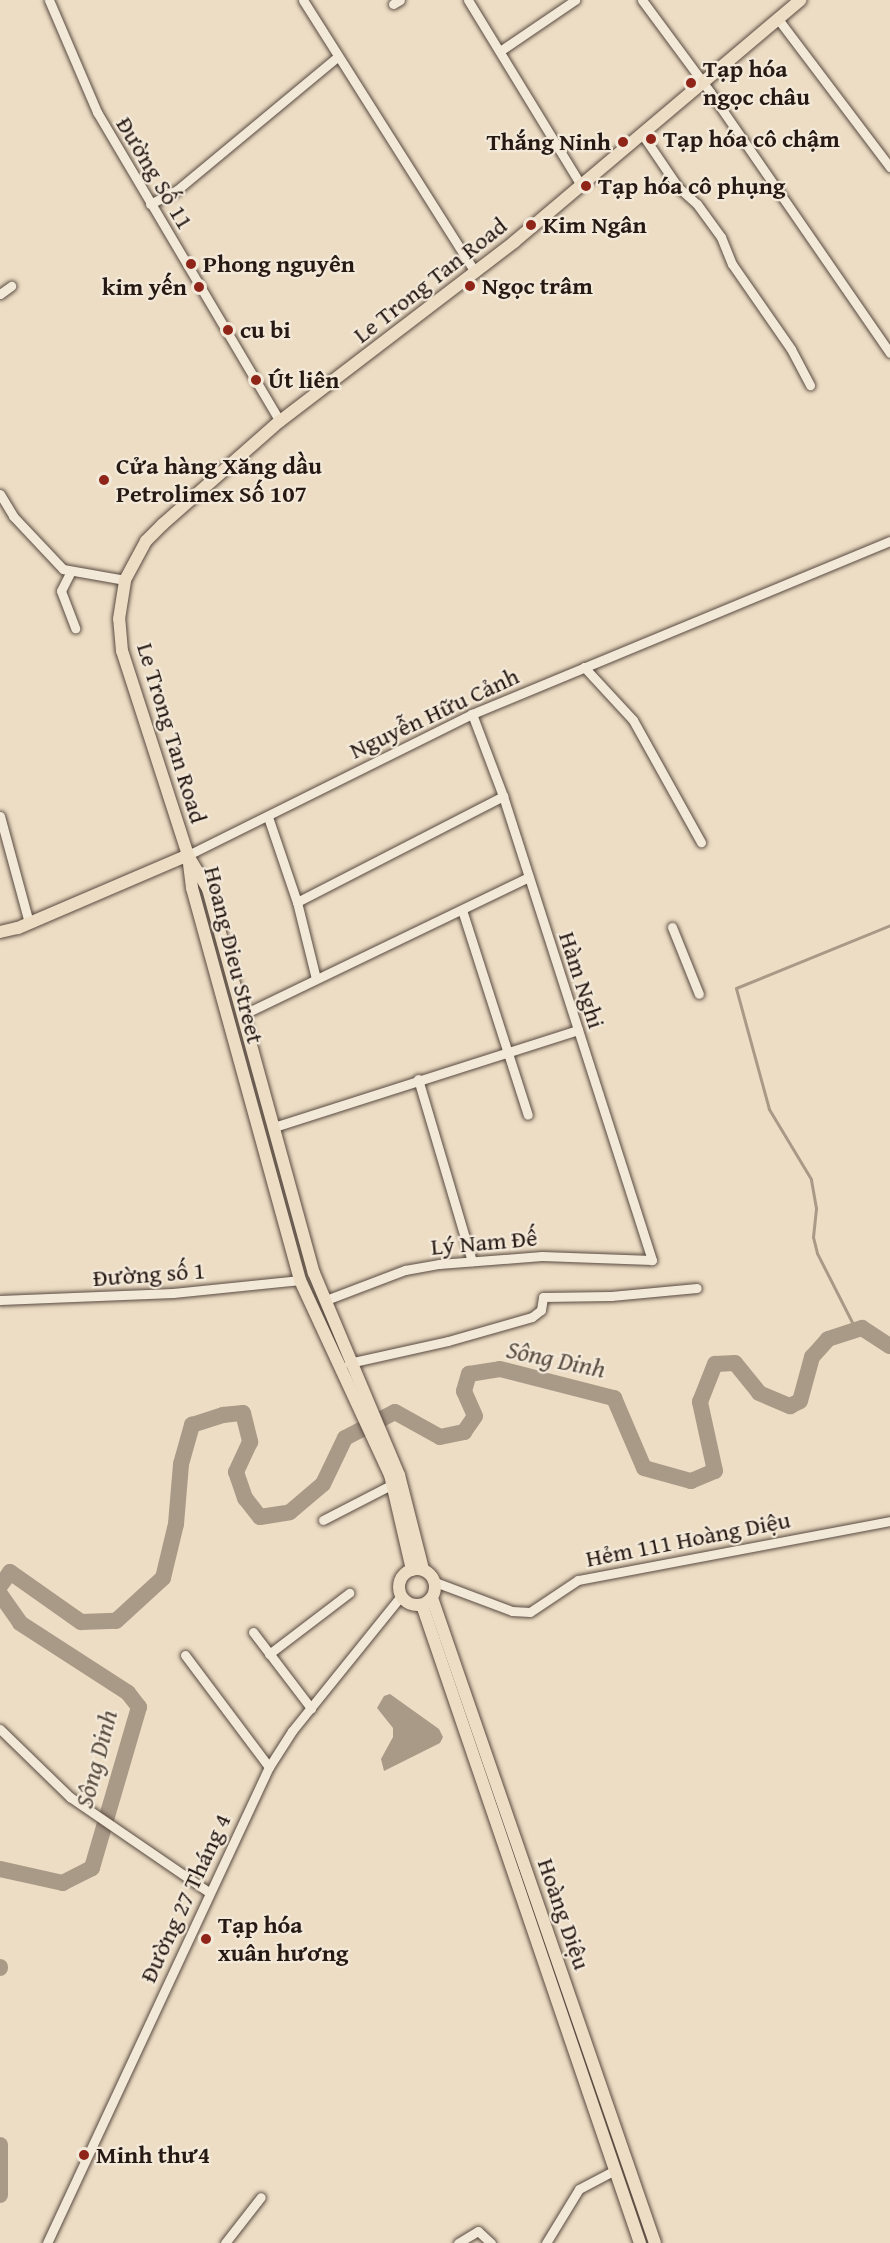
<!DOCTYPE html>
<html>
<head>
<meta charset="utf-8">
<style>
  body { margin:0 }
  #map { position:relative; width:890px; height:2243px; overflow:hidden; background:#edddc4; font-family:"Gentium Book Plus",serif }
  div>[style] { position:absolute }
  .water>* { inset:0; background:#a99a88 }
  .stream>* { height:3px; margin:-1.5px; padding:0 1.5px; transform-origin:1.5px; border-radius:1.5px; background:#a99a88 }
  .river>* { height:16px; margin:-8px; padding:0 8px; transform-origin:8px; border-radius:8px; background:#a99a88 }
  .roads { filter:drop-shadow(0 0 2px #584a40) drop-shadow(0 0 2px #584a40) }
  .minor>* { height:9px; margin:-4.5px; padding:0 4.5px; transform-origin:4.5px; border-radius:4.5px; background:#f3e9d9 }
  .major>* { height:12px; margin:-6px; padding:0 6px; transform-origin:6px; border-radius:6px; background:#edddc4 }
  .major>.ring { margin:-6px; padding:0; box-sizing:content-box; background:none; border:12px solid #edddc4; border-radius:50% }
  .dots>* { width:16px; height:16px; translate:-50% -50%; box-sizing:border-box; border:3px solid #f3e9d9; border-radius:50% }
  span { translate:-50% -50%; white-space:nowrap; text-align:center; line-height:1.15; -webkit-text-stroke:4.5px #f3e9d9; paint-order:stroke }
  .poi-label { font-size:24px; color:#261914; font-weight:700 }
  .left { translate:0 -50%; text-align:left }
  .right { translate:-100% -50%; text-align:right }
  .street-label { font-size:24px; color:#261914 }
  .water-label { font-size:26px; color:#5a4d42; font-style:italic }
</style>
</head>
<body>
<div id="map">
  <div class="water">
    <i style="clip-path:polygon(390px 1694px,439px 1729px,443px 1737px,440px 1743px,384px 1771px,381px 1759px,393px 1737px,393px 1728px,377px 1708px,384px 1696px)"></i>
  </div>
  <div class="stream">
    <i style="left:856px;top:1330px;width:86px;rotate:-116.9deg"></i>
    <i style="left:817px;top:1253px;width:16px;rotate:-104deg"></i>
    <i style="left:813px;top:1237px;width:29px;rotate:-84deg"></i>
    <i style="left:816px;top:1208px;width:29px;rotate:-100deg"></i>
    <i style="left:811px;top:1179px;width:82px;rotate:-121deg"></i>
    <i style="left:769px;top:1109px;width:125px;rotate:-105.3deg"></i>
    <i style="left:736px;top:988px;width:166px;rotate:-22.2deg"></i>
  </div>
  <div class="river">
    <i style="left:0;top:1586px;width:17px;rotate:-54deg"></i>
    <i style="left:10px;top:1572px;width:87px;rotate:35.2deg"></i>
    <i style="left:81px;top:1622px;width:35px;rotate:-2deg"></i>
    <i style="left:116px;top:1621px;width:64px;rotate:-42.5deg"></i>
    <i style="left:163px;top:1578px;width:56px;rotate:-76.5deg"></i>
    <i style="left:176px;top:1524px;width:60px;rotate:-85.2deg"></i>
    <i style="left:181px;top:1464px;width:41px;rotate:-74.2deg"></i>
    <i style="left:192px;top:1425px;width:33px;rotate:-18deg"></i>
    <i style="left:223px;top:1415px;width:20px;rotate:-6deg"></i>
    <i style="left:243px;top:1413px;width:30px;rotate:76deg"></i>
    <i style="left:250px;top:1442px;width:33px;rotate:115deg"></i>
    <i style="left:236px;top:1472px;width:28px;rotate:71deg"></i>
    <i style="left:245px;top:1498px;width:24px;rotate:52deg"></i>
    <i style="left:260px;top:1517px;width:30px;rotate:-9deg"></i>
    <i style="left:290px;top:1512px;width:43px;rotate:-40.3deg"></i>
    <i style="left:323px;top:1484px;width:51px;rotate:-64.4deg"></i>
    <i style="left:345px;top:1438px;width:56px;rotate:-27.5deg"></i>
    <i style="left:395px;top:1412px;width:51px;rotate:29.1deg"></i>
    <i style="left:440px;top:1437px;width:25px;rotate:-12deg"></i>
    <i style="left:464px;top:1432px;width:19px;rotate:-55deg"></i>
    <i style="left:475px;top:1416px;width:27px;rotate:-114deg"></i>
    <i style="left:464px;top:1391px;width:18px;rotate:-74deg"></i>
    <i style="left:469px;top:1374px;width:31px;rotate:-9deg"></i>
    <i style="left:500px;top:1369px;width:118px;rotate:14.3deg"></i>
    <i style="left:614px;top:1398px;width:76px;rotate:66.8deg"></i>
    <i style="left:644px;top:1468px;width:49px;rotate:15.5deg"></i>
    <i style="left:691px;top:1481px;width:26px;rotate:-23deg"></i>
    <i style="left:715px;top:1471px;width:71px;rotate:-102.3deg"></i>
    <i style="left:700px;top:1402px;width:41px;rotate:-68.5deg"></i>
    <i style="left:715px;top:1364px;width:20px;rotate:-3deg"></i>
    <i style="left:735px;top:1363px;width:38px;rotate:51deg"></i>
    <i style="left:759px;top:1393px;width:34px;rotate:23deg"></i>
    <i style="left:790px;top:1406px;width:11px;rotate:-27deg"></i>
    <i style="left:800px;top:1401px;width:46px;rotate:-74.7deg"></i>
    <i style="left:812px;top:1357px;width:24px;rotate:-48deg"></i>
    <i style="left:828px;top:1339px;width:36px;rotate:-18deg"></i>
    <i style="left:862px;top:1328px;width:33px;rotate:33deg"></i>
    <i style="left:0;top:1594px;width:35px;rotate:55deg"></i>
    <i style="left:20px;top:1623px;width:129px;rotate:32.9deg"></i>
    <i style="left:128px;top:1693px;width:18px;rotate:52deg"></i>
    <i style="left:139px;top:1707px;width:168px;rotate:106.3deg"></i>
    <i style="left:92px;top:1868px;width:33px;rotate:153deg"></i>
    <i style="left:63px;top:1883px;width:65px;rotate:-167.5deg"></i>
    <i style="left:0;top:1967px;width:1px;rotate:90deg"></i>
    <i style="left:0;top:2145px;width:50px;rotate:90deg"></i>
  </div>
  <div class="roads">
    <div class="minor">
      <i style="left:49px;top:0;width:122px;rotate:66.8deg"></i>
      <i style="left:97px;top:112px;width:359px;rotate:59.4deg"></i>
      <i style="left:303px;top:0;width:322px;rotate:57.7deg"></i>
      <i style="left:468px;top:0;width:217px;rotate:58.6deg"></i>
      <i style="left:642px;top:0;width:114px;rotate:53.5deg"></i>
      <i style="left:710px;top:92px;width:317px;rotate:55.4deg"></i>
      <i style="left:393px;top:4px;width:8px;rotate:-30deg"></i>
      <i style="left:778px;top:19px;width:186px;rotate:52.9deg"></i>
      <i style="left:500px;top:51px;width:91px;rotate:-34.2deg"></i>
      <i style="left:642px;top:134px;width:64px;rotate:55.8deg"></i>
      <i style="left:678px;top:187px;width:25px;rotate:42deg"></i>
      <i style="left:697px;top:204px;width:41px;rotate:54deg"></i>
      <i style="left:721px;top:237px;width:29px;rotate:68deg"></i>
      <i style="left:732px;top:264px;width:103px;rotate:55.2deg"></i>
      <i style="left:791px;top:349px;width:41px;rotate:62.2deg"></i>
      <i style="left:150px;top:204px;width:30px;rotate:-27deg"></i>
      <i style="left:177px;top:190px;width:207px;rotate:-39.7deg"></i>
      <i style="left:0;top:294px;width:14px;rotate:-36deg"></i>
      <i style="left:0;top:494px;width:26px;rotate:59deg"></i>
      <i style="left:13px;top:516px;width:73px;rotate:46.7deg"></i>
      <i style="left:63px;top:569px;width:63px;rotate:10.1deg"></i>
      <i style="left:71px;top:571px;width:22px;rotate:117deg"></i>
      <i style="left:61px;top:591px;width:40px;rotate:69deg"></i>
      <i style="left:584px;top:667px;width:72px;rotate:47.2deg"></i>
      <i style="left:633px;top:720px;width:140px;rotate:60.9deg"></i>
      <i style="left:0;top:816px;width:111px;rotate:74.8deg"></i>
      <i style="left:268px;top:817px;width:90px;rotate:71.2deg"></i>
      <i style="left:297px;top:902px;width:79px;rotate:76.1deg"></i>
      <i style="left:188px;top:855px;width:317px;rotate:-26.4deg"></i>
      <i style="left:472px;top:714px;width:452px;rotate:-22.5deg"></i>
      <i style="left:297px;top:902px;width:232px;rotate:-27.2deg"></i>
      <i style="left:462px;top:910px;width:215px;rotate:72.2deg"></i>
      <i style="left:672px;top:927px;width:72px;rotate:68.1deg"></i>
      <i style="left:242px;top:1015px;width:318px;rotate:-25.7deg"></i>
      <i style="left:418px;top:1079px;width:190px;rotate:73.5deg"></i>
      <i style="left:274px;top:1127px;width:319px;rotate:-17.7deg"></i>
      <i style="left:0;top:1300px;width:173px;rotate:-2.3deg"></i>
      <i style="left:173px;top:1293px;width:128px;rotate:-5.8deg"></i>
      <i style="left:326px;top:1300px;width:85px;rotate:-20.8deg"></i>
      <i style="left:405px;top:1270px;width:35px;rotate:-10deg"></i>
      <i style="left:439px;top:1264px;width:103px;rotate:-4.4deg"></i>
      <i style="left:542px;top:1256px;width:110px;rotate:2.1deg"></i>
      <i style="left:652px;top:1260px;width:487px;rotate:-107.8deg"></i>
      <i style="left:503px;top:796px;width:88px;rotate:-110.7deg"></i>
      <i style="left:349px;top:1363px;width:101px;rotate:-12.5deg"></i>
      <i style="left:448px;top:1341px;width:87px;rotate:-15.9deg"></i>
      <i style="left:532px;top:1317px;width:11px;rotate:-38deg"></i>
      <i style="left:541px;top:1310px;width:13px;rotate:-81deg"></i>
      <i style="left:543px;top:1297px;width:68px;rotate:-0.8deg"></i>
      <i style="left:611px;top:1296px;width:86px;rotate:-5.3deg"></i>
      <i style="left:323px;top:1520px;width:79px;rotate:-27.2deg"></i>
      <i style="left:435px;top:1582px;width:82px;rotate:20.6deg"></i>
      <i style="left:512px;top:1611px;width:18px;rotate:3deg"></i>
      <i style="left:530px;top:1612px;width:58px;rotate:-33.7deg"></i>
      <i style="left:578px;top:1580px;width:318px;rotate:-10.7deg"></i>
      <i style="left:253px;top:1632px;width:96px;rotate:52.7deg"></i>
      <i style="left:269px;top:1654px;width:101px;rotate:-37.3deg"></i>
      <i style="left:185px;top:1655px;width:140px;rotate:53.1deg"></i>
      <i style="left:0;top:1729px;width:98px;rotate:44.2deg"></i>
      <i style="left:70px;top:1797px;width:168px;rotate:34.4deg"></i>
      <i style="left:47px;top:2243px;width:525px;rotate:-65deg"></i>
      <i style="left:269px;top:1767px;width:43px;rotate:-57.4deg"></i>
      <i style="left:292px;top:1731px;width:174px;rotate:-51.1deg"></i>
      <i style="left:225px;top:2243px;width:58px;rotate:-52deg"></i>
      <i style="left:458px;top:2243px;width:23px;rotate:-31deg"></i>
      <i style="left:478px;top:2231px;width:18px;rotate:43deg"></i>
      <i style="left:546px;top:2243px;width:63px;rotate:-58.6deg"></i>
      <i style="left:579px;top:2189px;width:41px;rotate:-27.8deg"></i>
    </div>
    <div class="major">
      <i style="left:190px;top:859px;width:35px;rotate:59deg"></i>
      <i style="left:208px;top:889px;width:398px;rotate:74.6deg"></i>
      <i style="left:314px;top:1273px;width:219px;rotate:67.2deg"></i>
      <i style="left:399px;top:1475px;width:97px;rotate:75.7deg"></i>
      <i style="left:0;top:932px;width:18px;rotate:-13deg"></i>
      <i style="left:18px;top:928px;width:185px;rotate:-23.2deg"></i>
      <i class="ring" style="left:399px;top:1569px;width:24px;height:24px"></i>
      <i style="left:412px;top:1570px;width:98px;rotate:-103deg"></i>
      <i style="left:390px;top:1475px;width:215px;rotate:-114.8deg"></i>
      <i style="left:300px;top:1280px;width:407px;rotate:-105.4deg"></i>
      <i style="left:192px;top:888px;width:33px;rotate:-97deg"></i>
      <i style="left:188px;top:855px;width:214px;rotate:-107.9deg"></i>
      <i style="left:122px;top:651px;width:32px;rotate:-95deg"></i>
      <i style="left:119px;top:619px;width:39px;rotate:-81deg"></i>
      <i style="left:125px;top:580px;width:44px;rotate:-61.7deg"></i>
      <i style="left:146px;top:541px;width:24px;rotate:-45deg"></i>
      <i style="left:163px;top:524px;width:156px;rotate:-41.4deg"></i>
      <i style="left:280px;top:421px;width:295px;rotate:-37.4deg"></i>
      <i style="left:514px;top:242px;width:375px;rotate:-40.2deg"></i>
      <i style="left:432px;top:1598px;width:682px;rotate:70.93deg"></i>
      <i style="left:422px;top:1605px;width:674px;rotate:71.14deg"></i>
    </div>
  </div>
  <div class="dots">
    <i style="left:691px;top:83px;background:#8f2418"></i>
    <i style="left:651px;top:139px;background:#8f2418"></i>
    <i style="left:623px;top:142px;background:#8f2418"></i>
    <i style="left:586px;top:186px;background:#8f2418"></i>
    <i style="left:531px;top:225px;background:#8f2418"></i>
    <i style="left:191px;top:264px;background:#8f2418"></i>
    <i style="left:470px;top:286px;background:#8f2418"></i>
    <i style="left:199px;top:287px;background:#8f2418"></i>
    <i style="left:228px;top:330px;background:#8f2418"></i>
    <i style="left:256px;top:380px;background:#8f2418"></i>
    <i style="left:104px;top:480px;background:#8f2418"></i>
    <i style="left:206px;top:1939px;background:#8f2418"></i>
    <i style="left:84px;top:2155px;background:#8f2418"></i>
  </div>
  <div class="poi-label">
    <span class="left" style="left:703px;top:83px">Tạp hóa<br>ngọc châu</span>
    <span class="left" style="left:663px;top:139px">Tạp hóa cô chậm</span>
    <span class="right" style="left:611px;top:142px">Thắng Ninh</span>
    <span class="left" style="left:598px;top:186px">Tạp hóa cô phụng</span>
    <span class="left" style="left:543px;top:225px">Kim Ngân</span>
    <span class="left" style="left:203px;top:264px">Phong nguyên</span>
    <span class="left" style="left:482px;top:286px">Ngọc trâm</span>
    <span class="right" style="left:187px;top:287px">kim yến</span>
    <span class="left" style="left:240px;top:330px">cu bi</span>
    <span class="left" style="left:268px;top:380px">Út liên</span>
    <span class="left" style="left:116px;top:480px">Cửa hàng Xăng dầu<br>Petrolimex Số 107</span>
    <span class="left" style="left:218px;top:1939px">Tạp hóa<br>xuân hương</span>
    <span class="left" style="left:96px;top:2155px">Minh thư4</span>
  </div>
  <div class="street-label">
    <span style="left:155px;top:173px;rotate:59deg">Đường Số 11</span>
    <span style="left:430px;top:280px;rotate:-38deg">Le Trong Tan Road</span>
    <span style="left:434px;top:713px;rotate:-25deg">Nguyễn Hữu Cảnh</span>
    <span style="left:172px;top:733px;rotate:73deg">Le Trong Tan Road</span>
    <span style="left:234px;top:955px;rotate:76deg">Hoang Dieu Street</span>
    <span style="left:582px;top:980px;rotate:72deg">Hàm Nghi</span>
    <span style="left:484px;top:1242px;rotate:-5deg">Lý Nam Đế</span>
    <span style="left:149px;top:1274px;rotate:-4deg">Đường số 1</span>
    <span style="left:688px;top:1539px;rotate:-11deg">Hẻm 111 Hoàng Diệu</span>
    <span style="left:185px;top:1898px;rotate:-65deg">Đường 27 Tháng 4</span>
    <span style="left:564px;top:1914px;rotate:71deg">Hoàng Diệu</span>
  </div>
  <div class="water-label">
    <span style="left:556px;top:1359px;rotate:12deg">Sông Dinh</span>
    <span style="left:96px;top:1759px;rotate:-75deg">Sông Dinh</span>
  </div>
</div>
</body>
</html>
